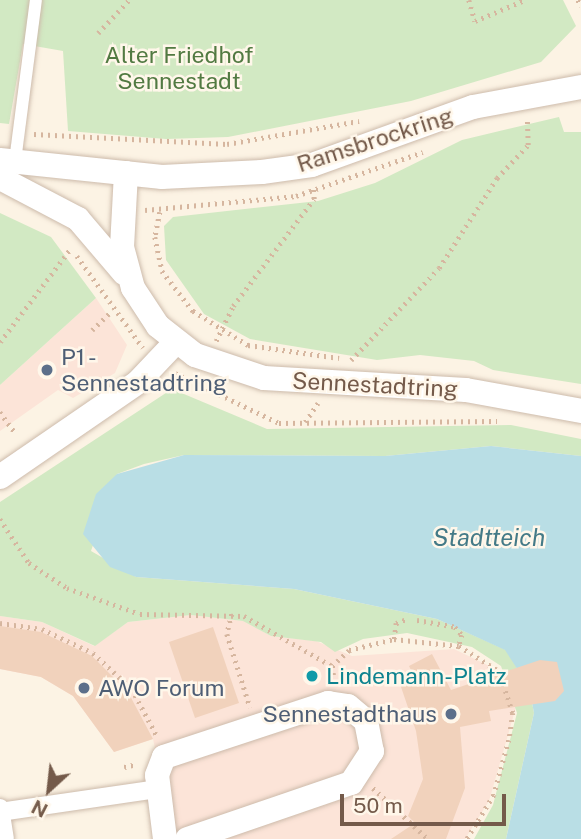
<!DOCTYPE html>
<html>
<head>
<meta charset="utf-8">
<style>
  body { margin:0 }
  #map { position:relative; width:581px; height:839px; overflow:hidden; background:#fcf3e4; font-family:"Public Sans",sans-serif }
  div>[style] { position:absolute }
  .commercial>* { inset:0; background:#fce4d8 }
  .green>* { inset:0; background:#d2e9c3 }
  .water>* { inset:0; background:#b9dee5 }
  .building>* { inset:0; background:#f1d2bc }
  .path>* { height:4.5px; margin-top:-2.25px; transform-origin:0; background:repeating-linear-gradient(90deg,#d6b69f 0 2px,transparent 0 7px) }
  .roads { filter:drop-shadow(0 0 2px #cdbbab) drop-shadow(0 0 2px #cdbbab) }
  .service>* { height:12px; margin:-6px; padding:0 6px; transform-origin:6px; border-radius:6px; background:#fff }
  .pedestrian>* { height:18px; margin:-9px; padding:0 9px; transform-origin:9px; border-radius:9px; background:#fff }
  .minor>* { height:24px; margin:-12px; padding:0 12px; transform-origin:12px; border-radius:12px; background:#fff }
  .dots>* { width:19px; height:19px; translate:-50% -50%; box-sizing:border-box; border:4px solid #fff7ea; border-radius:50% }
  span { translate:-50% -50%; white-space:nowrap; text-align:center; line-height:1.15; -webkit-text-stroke:5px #fff7ea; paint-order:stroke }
  .park-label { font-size:23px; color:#527a42 }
  .street-label { font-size:23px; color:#745a4a }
  .service-label { font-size:23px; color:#4e5e75 }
  .left { translate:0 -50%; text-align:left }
  .right { translate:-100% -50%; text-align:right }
  .culture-label { font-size:23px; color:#0d838f }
  .water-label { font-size:24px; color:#447a87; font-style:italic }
  .north { position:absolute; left:14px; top:755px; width:70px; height:70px; -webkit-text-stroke:5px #fff7ea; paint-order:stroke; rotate:207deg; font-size:19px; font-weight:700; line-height:28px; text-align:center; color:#745a4a }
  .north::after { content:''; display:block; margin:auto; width:24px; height:32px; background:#745a4a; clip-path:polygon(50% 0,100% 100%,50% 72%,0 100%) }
  .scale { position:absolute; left:340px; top:794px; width:166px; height:32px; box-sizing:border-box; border:4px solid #745a4a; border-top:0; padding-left:9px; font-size:21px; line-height:24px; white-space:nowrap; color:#745a4a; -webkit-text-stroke:5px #fff7ea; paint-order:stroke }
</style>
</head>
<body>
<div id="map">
  <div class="commercial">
    <i style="clip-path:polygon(96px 298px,127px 345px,115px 373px,73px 398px,58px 390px,0 431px,0 385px)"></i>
    <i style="clip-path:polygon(191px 615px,244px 621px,271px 636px,316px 641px,352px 656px,454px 649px,506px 674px,516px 707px,489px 801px,465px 839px,175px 839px,153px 739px,114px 752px,73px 696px,41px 677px,0 669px,0 616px,42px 622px,94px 646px,128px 622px)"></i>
  </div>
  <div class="green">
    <i style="clip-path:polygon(0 0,563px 0,576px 26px,541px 62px,411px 101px,228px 137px,166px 139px,68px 131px,63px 51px,23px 44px,9px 124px,0 123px)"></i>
    <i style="clip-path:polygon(559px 117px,564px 132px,581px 132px,581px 384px,493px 370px,474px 361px,420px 355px,377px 360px,250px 339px,204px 314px,166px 260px,164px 226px,173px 217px,318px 201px,375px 183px,462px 140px)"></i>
    <i style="clip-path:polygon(0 213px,51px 237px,96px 298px,0 385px)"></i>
    <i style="clip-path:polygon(172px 389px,267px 429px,511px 425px,581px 439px,581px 456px,491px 446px,385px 456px,184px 455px,144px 464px,117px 474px,91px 551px,136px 577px,294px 589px,437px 619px,506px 650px,529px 687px,534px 713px,506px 839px,474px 839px,493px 805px,517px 713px,501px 666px,472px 647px,407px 633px,363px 639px,335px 652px,321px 642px,271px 636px,243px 621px,191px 615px,128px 622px,95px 646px,42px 622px,0 616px,0 502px)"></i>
  </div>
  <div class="water">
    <i style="clip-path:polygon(491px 446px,581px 456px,581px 839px,506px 839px,534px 713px,529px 687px,505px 650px,437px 619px,294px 589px,136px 577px,110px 567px,83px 534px,96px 494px,117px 474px,184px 455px,385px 456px)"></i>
  </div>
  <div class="building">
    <i style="clip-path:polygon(0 626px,41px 632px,92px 656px,128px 692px,153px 739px,114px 752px,73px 696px,41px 677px,0 669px)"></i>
    <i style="clip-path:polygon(213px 627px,239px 703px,195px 718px,169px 642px)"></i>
    <i style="clip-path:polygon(432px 654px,451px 690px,540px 660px,557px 662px,564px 691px,555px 701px,489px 711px,491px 721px,460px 727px,465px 788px,446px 839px,391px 839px,415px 823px,408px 816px,423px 779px,416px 731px,400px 684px,414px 676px,409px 666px)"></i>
  </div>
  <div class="path">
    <i style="left:469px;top:0;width:22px;rotate:74deg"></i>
    <i style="left:475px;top:21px;width:54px;rotate:-22.8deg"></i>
    <i style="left:578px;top:0;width:7px;rotate:63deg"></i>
    <i style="left:98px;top:33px;width:45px;rotate:-46.8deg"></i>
    <i style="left:34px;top:134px;width:193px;rotate:3deg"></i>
    <i style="left:227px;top:144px;width:134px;rotate:-9.9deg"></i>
    <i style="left:145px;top:210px;width:152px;rotate:-5.3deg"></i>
    <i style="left:296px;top:196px;width:134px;rotate:-19.1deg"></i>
    <i style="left:160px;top:212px;width:25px;rotate:101deg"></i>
    <i style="left:155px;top:237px;width:35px;rotate:78deg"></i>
    <i style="left:162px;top:271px;width:51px;rotate:52.2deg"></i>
    <i style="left:193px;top:311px;width:65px;rotate:31.7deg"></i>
    <i style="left:248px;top:345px;width:92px;rotate:8.1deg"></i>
    <i style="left:77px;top:256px;width:113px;rotate:54.3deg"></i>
    <i style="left:92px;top:330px;width:28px;rotate:-44deg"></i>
    <i style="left:216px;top:341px;width:39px;rotate:-64deg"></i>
    <i style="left:233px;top:306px;width:134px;rotate:-52.9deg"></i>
    <i style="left:314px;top:199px;width:11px;rotate:-95deg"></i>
    <i style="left:0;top:342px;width:118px;rotate:-52.9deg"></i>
    <i style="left:351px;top:360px;width:127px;rotate:-46.3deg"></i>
    <i style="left:439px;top:268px;width:107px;rotate:-57.2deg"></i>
    <i style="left:497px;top:178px;width:45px;rotate:-46.8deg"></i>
    <i style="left:528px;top:145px;width:26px;rotate:-92deg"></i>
    <i style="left:175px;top:373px;width:115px;rotate:25.7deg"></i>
    <i style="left:279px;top:423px;width:218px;rotate:-0.5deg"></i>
    <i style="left:0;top:412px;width:24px;rotate:54deg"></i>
    <i style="left:305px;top:422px;width:23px;rotate:-56deg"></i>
    <i style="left:0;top:519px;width:53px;rotate:56.6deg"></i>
    <i style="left:29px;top:563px;width:45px;rotate:33.3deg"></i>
    <i style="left:67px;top:588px;width:77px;rotate:19.6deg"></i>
    <i style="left:140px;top:614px;width:104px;rotate:1.1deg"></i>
    <i style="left:244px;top:616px;width:101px;rotate:29.6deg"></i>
    <i style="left:232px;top:614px;width:21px;rotate:104deg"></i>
    <i style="left:227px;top:634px;width:77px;rotate:72.5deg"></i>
    <i style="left:417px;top:620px;width:39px;rotate:10deg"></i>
    <i style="left:455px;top:627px;width:11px;rotate:49deg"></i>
    <i style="left:462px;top:635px;width:11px;rotate:105deg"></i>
    <i style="left:0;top:623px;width:42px;rotate:8.1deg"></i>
    <i style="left:42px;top:629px;width:56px;rotate:25.2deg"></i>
    <i style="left:93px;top:653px;width:53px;rotate:42.7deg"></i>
    <i style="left:132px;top:689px;width:55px;rotate:62deg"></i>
    <i style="left:394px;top:639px;width:16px;rotate:-83deg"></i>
    <i style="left:396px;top:623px;width:12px;rotate:-20deg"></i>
    <i style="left:334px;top:682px;width:16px;rotate:-97deg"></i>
    <i style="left:332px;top:666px;width:23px;rotate:-43deg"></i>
    <i style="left:349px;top:650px;width:46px;rotate:-13.7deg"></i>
    <i style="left:394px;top:639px;width:65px;rotate:6.1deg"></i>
    <i style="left:459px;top:646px;width:47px;rotate:32deg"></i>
    <i style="left:499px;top:671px;width:44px;rotate:71.6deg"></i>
    <i style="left:513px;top:713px;width:27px;rotate:98deg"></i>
    <i style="left:509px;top:740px;width:57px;rotate:105.3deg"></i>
    <i style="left:494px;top:795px;width:52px;rotate:121.5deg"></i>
    <i style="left:124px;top:767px;width:13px;rotate:-13deg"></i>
    <i style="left:373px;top:788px;width:75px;rotate:42.8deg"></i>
  </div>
  <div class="roads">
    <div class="service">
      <i style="left:15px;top:161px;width:162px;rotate:-82.6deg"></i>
    </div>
    <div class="pedestrian">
      <i style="left:0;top:808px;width:31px;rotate:81deg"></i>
      <i style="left:0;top:812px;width:160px;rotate:-8.3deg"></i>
    </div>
    <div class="minor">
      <i style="left:0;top:160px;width:163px;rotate:6deg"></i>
      <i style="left:162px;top:177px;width:100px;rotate:-2.9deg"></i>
      <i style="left:262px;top:172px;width:50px;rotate:-8deg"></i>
      <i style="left:312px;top:165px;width:171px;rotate:-19.8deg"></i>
      <i style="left:473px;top:107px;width:110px;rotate:-10.5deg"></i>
      <i style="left:126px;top:173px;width:74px;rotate:93.1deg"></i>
      <i style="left:122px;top:247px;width:42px;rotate:75deg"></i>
      <i style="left:133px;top:288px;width:45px;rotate:56.7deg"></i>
      <i style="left:158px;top:326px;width:47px;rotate:38.1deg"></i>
      <i style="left:195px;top:355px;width:73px;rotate:18.4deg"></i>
      <i style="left:264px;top:378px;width:202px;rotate:3.4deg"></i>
      <i style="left:466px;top:390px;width:117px;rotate:10.3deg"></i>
      <i style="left:0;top:178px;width:88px;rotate:27.7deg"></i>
      <i style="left:78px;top:219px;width:71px;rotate:49.6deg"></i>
      <i style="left:0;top:477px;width:168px;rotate:-34.5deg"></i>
      <i style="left:138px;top:382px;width:55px;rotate:-46.5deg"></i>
      <i style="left:165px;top:839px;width:64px;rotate:-97.1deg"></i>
      <i style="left:157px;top:775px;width:19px;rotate:-69deg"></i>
      <i style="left:164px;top:757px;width:173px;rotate:-18.2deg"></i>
      <i style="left:328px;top:703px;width:20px;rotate:9deg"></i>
      <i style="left:348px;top:706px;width:23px;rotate:40deg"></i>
      <i style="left:366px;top:721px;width:31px;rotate:79deg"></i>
      <i style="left:372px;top:751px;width:38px;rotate:123deg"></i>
      <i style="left:351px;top:783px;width:173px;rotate:161.1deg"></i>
    </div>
  </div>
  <div class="dots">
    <i style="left:47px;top:370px;background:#5c6f8a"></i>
    <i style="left:312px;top:676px;background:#0f9aa8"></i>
    <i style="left:84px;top:688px;background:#5c6f8a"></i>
    <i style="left:451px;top:714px;background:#5c6f8a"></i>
  </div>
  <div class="park-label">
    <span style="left:179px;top:68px">Alter Friedhof<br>Sennestadt</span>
  </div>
  <div class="street-label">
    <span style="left:375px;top:140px;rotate:-18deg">Ramsbrockring</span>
    <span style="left:375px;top:385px;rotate:3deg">Sennestadtring</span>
  </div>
  <div class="service-label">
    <span class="left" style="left:61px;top:370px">P1 -<br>Sennestadtring</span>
    <span class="left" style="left:98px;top:688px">AWO Forum</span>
    <span class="right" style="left:437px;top:714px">Sennestadthaus</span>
  </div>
  <div class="culture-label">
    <span class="left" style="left:326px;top:676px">Lindemann-Platz</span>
  </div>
  <div class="water-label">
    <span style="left:489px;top:538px">Stadtteich</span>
  </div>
  <div class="north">N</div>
  <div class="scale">50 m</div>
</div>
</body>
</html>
